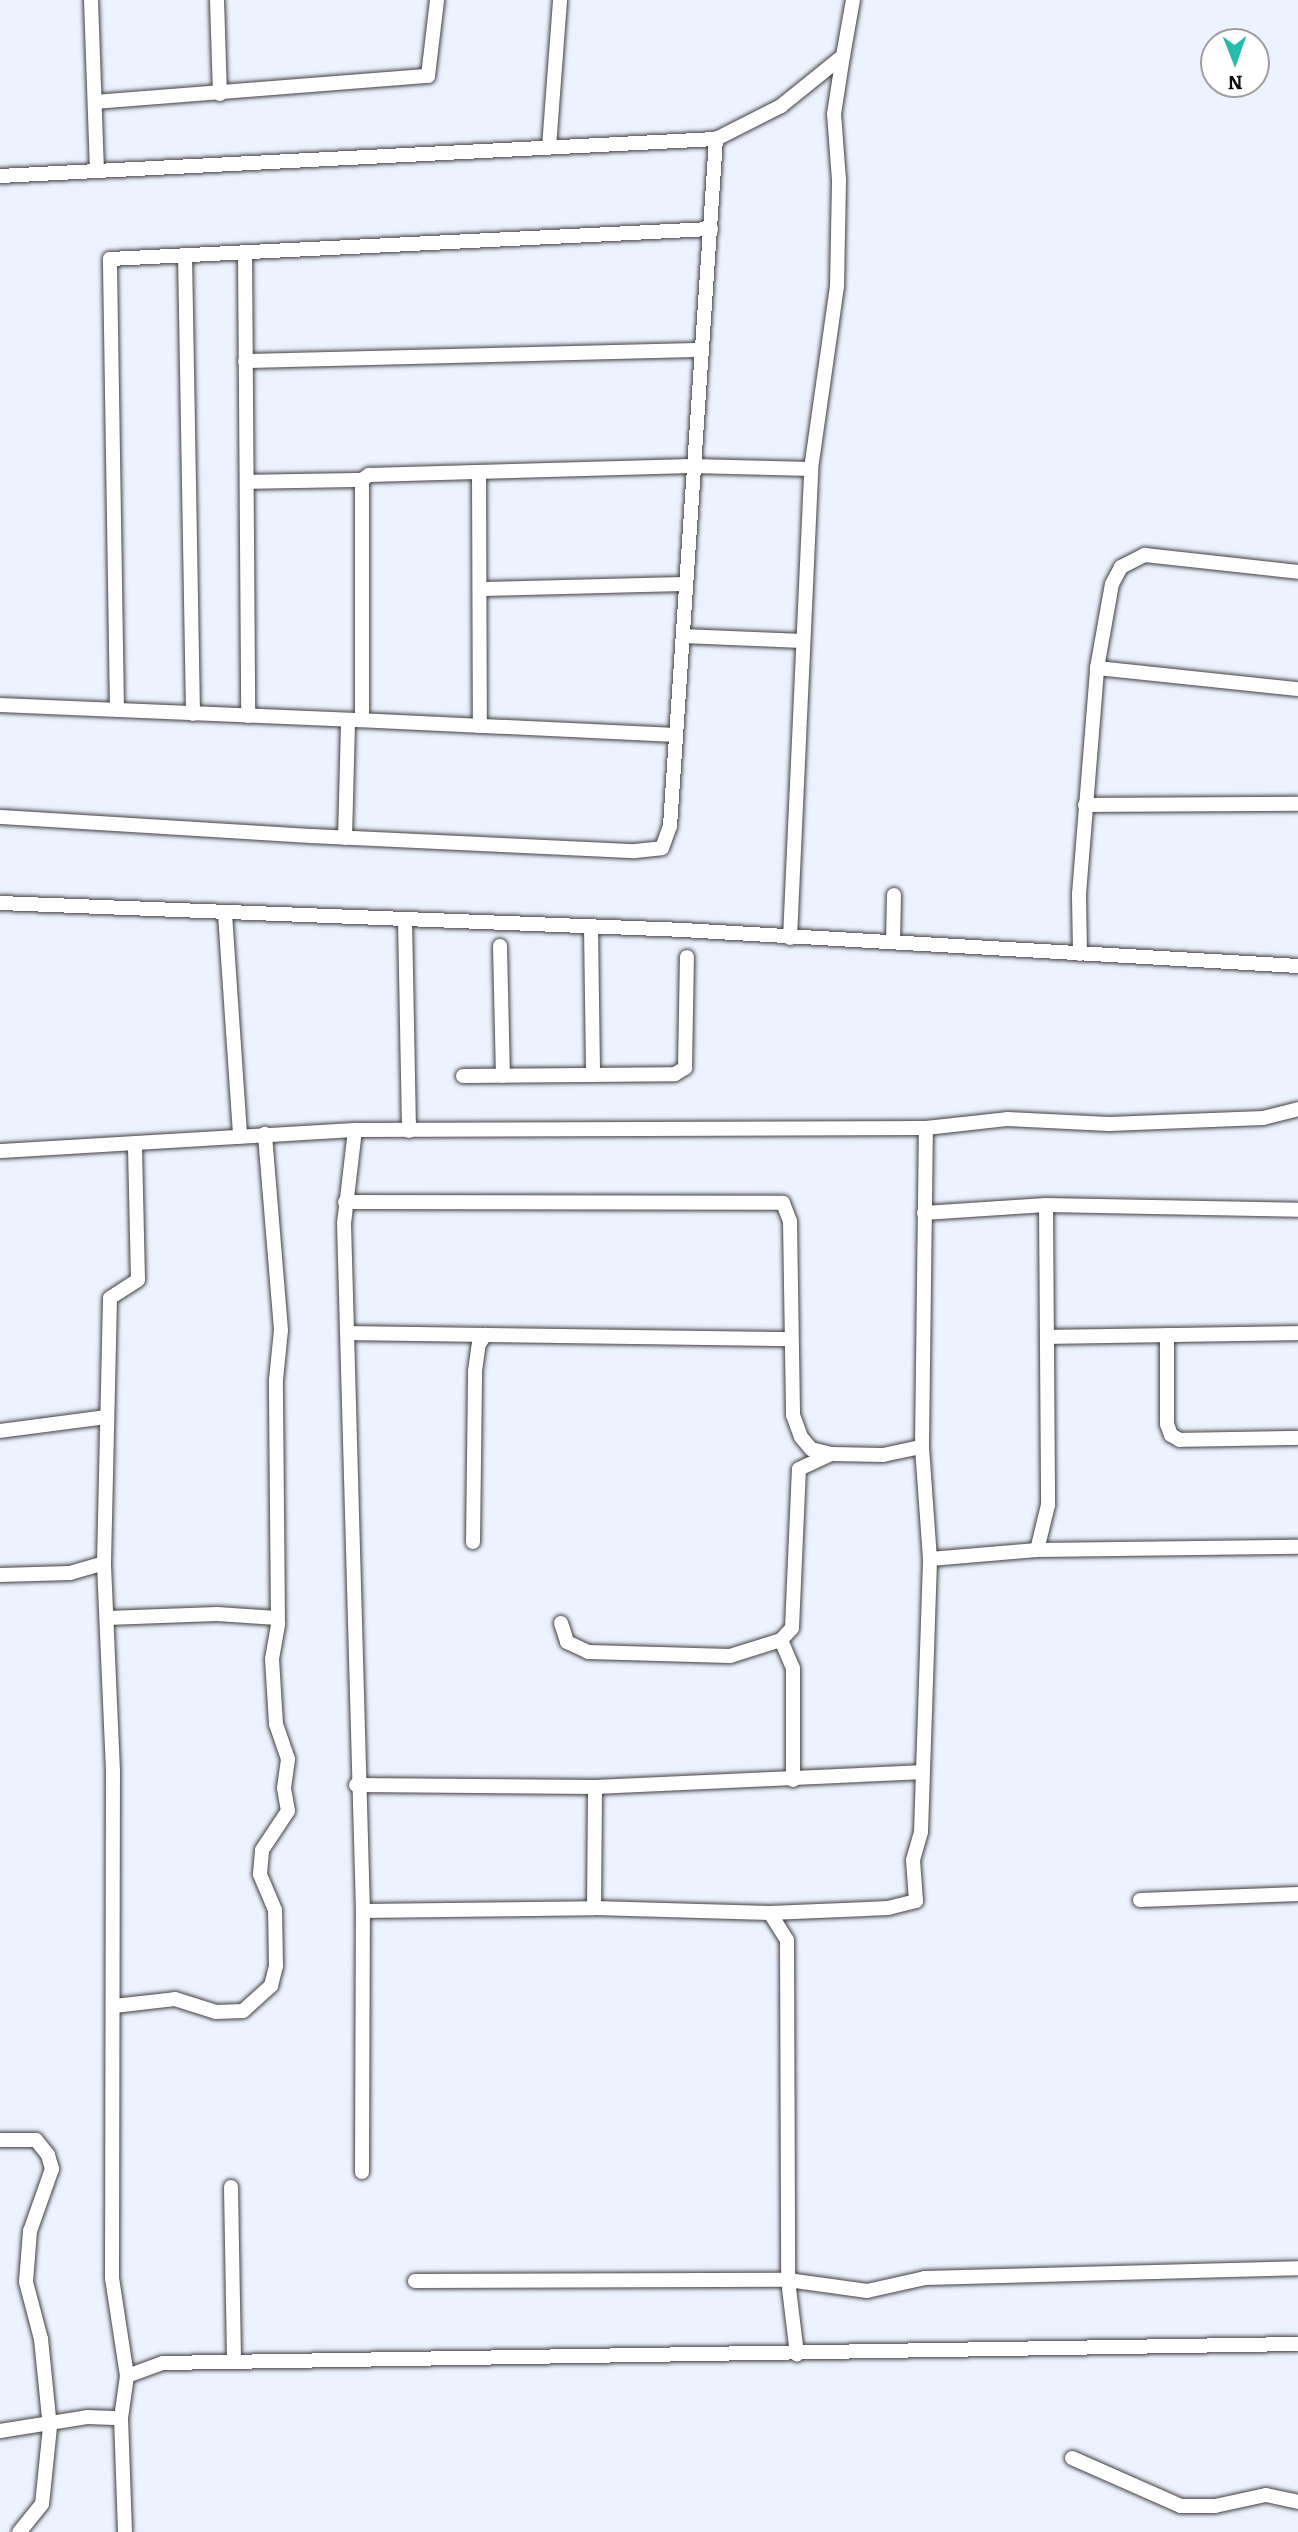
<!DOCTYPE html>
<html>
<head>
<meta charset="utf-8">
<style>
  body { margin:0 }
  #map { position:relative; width:1298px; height:2532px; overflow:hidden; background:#edf2ff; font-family:Bitter,serif }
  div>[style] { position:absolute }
  .roads { filter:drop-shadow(0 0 2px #404040) drop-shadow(0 0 2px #404040) }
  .street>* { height:14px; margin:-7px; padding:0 7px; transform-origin:7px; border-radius:7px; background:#fff }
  span { translate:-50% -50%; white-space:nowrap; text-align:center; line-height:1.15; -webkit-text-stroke:7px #fff; paint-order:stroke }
  .north { position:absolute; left:1200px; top:28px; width:70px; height:70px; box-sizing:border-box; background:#fff; border:2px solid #9e9e9e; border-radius:50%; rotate:179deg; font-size:19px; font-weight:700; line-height:28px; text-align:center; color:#0d0d0d }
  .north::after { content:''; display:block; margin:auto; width:24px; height:32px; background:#26bcad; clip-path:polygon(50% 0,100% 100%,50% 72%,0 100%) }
</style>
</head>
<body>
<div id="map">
  <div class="roads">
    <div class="street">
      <i style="left:91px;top:0;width:171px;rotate:88deg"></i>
      <i style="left:217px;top:0;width:94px;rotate:88.2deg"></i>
      <i style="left:95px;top:102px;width:334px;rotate:-4.5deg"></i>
      <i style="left:428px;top:76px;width:77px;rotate:-83.2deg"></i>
      <i style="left:549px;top:147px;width:147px;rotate:-85.7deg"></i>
      <i style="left:0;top:176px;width:717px;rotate:-2.96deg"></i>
      <i style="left:716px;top:139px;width:73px;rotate:-26.9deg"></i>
      <i style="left:781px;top:106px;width:80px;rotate:-38.9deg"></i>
      <i style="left:843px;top:56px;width:57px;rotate:-79.9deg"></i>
      <i style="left:245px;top:252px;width:464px;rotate:89.6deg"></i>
      <i style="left:185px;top:255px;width:459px;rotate:89deg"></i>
      <i style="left:245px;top:361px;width:454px;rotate:-1.4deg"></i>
      <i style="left:479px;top:473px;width:253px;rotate:89.8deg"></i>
      <i style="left:247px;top:482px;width:115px;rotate:-1deg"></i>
      <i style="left:482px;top:589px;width:204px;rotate:-1.4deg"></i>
      <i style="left:683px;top:636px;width:119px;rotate:2.4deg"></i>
      <i style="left:1097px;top:668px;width:202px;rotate:6deg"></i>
      <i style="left:0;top:705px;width:362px;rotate:2.4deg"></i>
      <i style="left:117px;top:710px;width:451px;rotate:-90.9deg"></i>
      <i style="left:110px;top:259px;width:602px;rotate:-2.86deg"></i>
      <i style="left:676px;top:735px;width:314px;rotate:-177.3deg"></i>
      <i style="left:362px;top:720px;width:240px;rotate:-90deg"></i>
      <i style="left:362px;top:480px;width:9px;rotate:-36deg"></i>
      <i style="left:369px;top:475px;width:323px;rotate:-1.6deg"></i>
      <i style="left:692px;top:466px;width:119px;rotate:1.4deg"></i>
      <i style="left:1085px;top:805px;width:213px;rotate:-0.3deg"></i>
      <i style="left:0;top:817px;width:312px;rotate:3.5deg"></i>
      <i style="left:311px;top:836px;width:324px;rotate:2.7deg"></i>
      <i style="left:635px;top:851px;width:27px;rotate:-6deg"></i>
      <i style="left:662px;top:848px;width:23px;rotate:-70deg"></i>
      <i style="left:670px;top:826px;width:689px;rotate:-86.17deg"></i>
      <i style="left:345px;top:838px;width:118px;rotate:-88.5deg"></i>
      <i style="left:0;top:903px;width:684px;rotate:2.26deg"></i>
      <i style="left:683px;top:930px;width:616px;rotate:3.35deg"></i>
      <i style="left:225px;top:914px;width:223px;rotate:86.1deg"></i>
      <i style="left:405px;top:920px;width:211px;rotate:88.9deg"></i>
      <i style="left:591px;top:927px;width:148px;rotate:89.2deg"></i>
      <i style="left:790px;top:938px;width:469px;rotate:-87.4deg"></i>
      <i style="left:811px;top:469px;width:185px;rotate:-81.9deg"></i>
      <i style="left:837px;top:286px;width:106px;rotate:-88.9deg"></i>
      <i style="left:839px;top:180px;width:66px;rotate:-94.3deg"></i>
      <i style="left:834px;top:114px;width:59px;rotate:-81.2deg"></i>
      <i style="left:893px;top:942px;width:47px;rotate:-88.8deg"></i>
      <i style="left:500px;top:946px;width:130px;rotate:88.7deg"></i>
      <i style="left:1080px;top:954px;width:60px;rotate:-91deg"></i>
      <i style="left:1079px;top:894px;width:227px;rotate:-85.4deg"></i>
      <i style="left:1097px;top:668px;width:85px;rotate:-79.9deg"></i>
      <i style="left:1112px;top:584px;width:19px;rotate:-62deg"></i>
      <i style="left:1121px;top:567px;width:27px;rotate:-27deg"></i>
      <i style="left:1145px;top:555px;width:154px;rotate:6.3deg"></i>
      <i style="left:463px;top:1076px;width:212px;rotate:-0.5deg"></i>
      <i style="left:675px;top:1074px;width:12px;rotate:-31deg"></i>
      <i style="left:685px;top:1068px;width:111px;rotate:-89deg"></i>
      <i style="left:355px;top:1130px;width:94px;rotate:96.7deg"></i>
      <i style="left:344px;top:1223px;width:688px;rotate:88.42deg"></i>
      <i style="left:0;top:1151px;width:356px;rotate:-3.4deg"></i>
      <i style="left:355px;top:1130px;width:571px;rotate:-0.2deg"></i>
      <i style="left:926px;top:1128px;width:81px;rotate:-6.3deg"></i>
      <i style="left:1007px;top:1119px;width:102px;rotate:2.8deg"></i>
      <i style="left:1109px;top:1124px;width:154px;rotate:-2.2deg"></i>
      <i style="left:1263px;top:1118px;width:36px;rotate:-14deg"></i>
      <i style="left:345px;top:1202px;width:438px;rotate:0.1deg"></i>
      <i style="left:783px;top:1203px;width:19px;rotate:69deg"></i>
      <i style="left:790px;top:1221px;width:194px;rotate:89.1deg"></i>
      <i style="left:793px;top:1415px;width:23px;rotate:70deg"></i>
      <i style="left:801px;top:1437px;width:16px;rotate:50deg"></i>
      <i style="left:811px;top:1449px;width:21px;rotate:14deg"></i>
      <i style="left:831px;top:1454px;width:52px;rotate:1.1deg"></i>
      <i style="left:883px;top:1455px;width:40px;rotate:-12deg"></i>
      <i style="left:1046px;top:1205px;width:252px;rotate:1.1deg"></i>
      <i style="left:924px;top:1213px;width:122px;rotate:-3.8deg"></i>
      <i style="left:1046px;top:1205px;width:300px;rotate:89.6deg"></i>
      <i style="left:1048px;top:1505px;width:46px;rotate:103.7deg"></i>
      <i style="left:350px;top:1333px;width:439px;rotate:0.8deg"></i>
      <i style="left:1167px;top:1335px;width:89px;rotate:90deg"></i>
      <i style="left:1167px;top:1424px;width:12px;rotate:70deg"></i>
      <i style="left:1171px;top:1435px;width:10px;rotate:29deg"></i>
      <i style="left:1180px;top:1440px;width:118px;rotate:-1deg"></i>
      <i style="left:1050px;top:1337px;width:248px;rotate:-0.9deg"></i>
      <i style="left:0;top:1431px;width:108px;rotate:-7.5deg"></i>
      <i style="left:473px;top:1542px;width:171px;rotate:-89.3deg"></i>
      <i style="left:475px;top:1371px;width:27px;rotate:-82deg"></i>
      <i style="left:479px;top:1344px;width:11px;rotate:-56deg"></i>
      <i style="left:930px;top:1559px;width:107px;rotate:-4.8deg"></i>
      <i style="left:1037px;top:1550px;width:261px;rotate:-0.7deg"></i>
      <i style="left:0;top:1575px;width:70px;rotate:-1.6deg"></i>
      <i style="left:70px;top:1573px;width:35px;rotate:-16deg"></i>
      <i style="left:107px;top:1618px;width:110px;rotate:-2.1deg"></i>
      <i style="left:217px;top:1614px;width:60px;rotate:3.8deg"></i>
      <i style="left:561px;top:1623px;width:20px;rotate:72deg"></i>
      <i style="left:567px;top:1642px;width:23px;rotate:25deg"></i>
      <i style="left:588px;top:1652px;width:142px;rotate:1.6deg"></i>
      <i style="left:730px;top:1656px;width:53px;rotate:-17.4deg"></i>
      <i style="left:781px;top:1640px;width:16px;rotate:-47deg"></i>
      <i style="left:792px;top:1628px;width:159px;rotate:-87.5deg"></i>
      <i style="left:799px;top:1469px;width:35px;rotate:-25deg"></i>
      <i style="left:781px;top:1640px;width:30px;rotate:67deg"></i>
      <i style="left:793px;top:1668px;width:112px;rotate:90deg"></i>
      <i style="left:356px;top:1785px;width:239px;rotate:0.5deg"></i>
      <i style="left:595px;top:1787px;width:325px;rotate:-2.6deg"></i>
      <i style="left:1140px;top:1900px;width:158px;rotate:-2.2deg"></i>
      <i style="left:594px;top:1908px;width:121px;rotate:-89.5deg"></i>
      <i style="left:770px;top:1913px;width:32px;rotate:58deg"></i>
      <i style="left:787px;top:1940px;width:340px;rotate:89.8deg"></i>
      <i style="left:788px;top:2280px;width:75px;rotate:83.1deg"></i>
      <i style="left:114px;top:2006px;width:61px;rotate:-6.5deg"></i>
      <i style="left:175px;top:1999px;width:43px;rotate:17.6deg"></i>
      <i style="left:216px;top:2012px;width:27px;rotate:-2deg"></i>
      <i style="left:243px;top:2011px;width:38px;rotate:-42deg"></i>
      <i style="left:271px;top:1986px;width:21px;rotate:-76deg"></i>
      <i style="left:276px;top:1966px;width:56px;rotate:-91deg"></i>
      <i style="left:275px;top:1910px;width:39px;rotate:-113deg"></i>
      <i style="left:260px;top:1874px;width:24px;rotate:-85deg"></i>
      <i style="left:262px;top:1850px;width:47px;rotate:-56.3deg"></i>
      <i style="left:288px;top:1811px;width:23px;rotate:-100deg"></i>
      <i style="left:284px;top:1788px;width:29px;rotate:-82deg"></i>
      <i style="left:288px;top:1759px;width:37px;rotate:-109deg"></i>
      <i style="left:276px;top:1724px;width:65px;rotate:-93.5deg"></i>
      <i style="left:272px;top:1659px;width:36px;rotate:-80deg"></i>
      <i style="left:278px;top:1624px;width:244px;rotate:-90.5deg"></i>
      <i style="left:276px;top:1380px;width:50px;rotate:-84.3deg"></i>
      <i style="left:281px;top:1330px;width:197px;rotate:-94.7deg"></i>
      <i style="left:0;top:2140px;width:36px"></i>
      <i style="left:36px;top:2140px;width:19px;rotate:51deg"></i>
      <i style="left:48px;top:2155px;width:15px;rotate:74deg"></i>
      <i style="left:52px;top:2169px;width:66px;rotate:109.5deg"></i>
      <i style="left:30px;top:2231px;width:51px;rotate:94.5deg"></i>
      <i style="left:26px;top:2282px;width:59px;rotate:75.3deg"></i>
      <i style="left:41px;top:2339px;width:88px;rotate:84.2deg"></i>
      <i style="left:50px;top:2427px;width:77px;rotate:95.9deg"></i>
      <i style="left:42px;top:2504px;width:36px;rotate:129deg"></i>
      <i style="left:362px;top:2172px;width:261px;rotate:-89.8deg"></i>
      <i style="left:363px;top:1911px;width:231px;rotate:-0.7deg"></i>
      <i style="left:594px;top:1908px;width:176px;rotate:1.6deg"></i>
      <i style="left:770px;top:1913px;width:118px;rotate:-2.4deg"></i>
      <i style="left:888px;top:1908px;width:29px;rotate:-14deg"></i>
      <i style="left:916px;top:1901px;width:41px;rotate:-94.2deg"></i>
      <i style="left:913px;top:1860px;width:29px;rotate:-74deg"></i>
      <i style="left:921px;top:1832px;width:273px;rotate:-88.1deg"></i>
      <i style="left:930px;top:1559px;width:112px;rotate:-94.1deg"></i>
      <i style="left:922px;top:1447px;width:319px;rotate:-89.3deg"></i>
      <i style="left:231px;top:2187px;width:172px;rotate:89deg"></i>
      <i style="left:415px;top:2281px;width:373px;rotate:-0.2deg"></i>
      <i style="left:788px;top:2280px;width:80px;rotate:7.9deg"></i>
      <i style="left:867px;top:2291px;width:59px;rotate:-12.6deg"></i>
      <i style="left:925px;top:2278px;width:373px;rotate:-1.5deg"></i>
      <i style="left:127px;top:2376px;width:99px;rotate:-98.7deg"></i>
      <i style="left:112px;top:2278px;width:507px;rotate:-89.89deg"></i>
      <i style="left:113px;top:1771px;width:208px;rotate:-92.5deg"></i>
      <i style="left:104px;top:1563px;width:265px;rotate:-88.7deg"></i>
      <i style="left:110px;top:1298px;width:33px;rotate:-33deg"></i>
      <i style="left:138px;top:1280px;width:135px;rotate:-91.3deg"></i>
      <i style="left:0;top:2431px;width:88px;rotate:-9.1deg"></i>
      <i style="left:87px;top:2417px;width:34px;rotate:2deg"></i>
      <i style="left:1072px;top:2458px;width:119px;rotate:23.8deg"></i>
      <i style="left:1181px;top:2506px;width:34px"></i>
      <i style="left:1215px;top:2506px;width:52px;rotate:-12.2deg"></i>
      <i style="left:1266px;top:2495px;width:33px;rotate:12deg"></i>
      <i style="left:125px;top:2532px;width:114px;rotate:-92deg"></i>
      <i style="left:121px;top:2418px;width:42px;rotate:-81.9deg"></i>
      <i style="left:127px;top:2376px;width:38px;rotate:-20deg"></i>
      <i style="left:163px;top:2363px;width:1135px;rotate:-0.96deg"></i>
    </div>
  </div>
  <div class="north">N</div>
</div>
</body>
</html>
